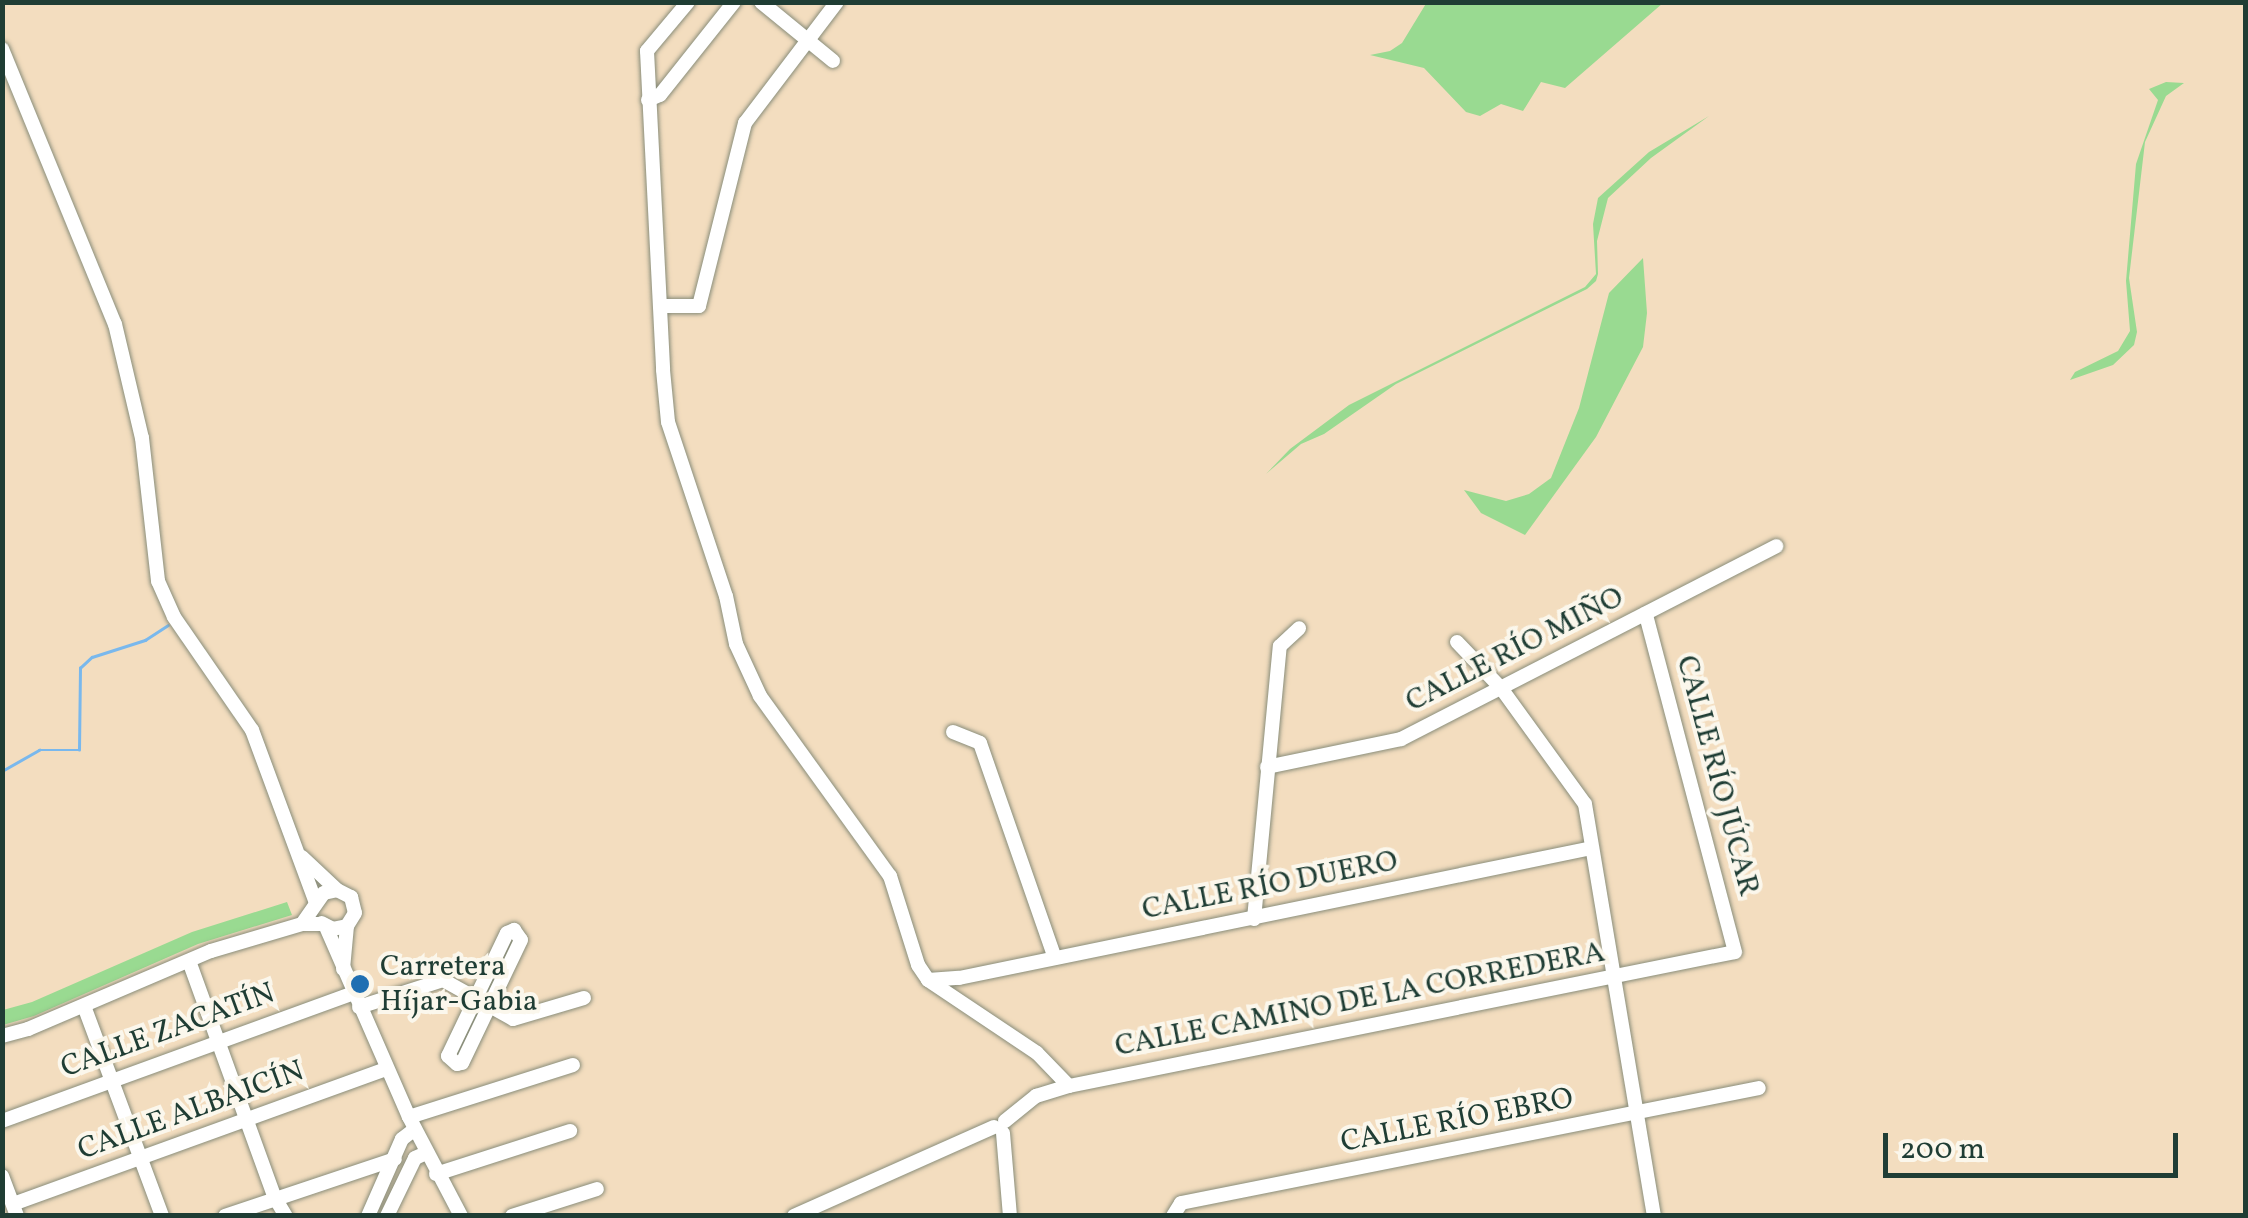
<!DOCTYPE html>
<html>
<head>
<meta charset="utf-8">
<style>
  body { margin:0 }
  #map { position:relative; width:2248px; height:1218px; overflow:hidden; background:#f3ddbf; font-family:Vollkorn,serif }
  div>[style] { position:absolute }
  .green>* { inset:0; background:#99da91 }
  .stream>* { height:2.5px; margin:-1.25px; padding:0 1.25px; transform-origin:1.25px; border-radius:1.25px; background:#79b8ed }
  .roads { filter:drop-shadow(0 0 2px #898d7a) drop-shadow(0 0 2px #898d7a) }
  .minor>* { height:14px; margin:-7px; padding:0 7px; transform-origin:7px; border-radius:7px; background:#fff }
  .dots>* { width:28px; height:28px; translate:-50% -50%; box-sizing:border-box; border:5px solid #fbf7ec; border-radius:50% }
  span { translate:-50% -50%; white-space:nowrap; text-align:center; line-height:1.15; -webkit-text-stroke:8px #fbf7ec; paint-order:stroke }
  .street-label { font-size:30px; color:#1f3d34 }
  .poi-label { font-size:30px; color:#1f3d34 }
  .left { translate:0 -50%; text-align:left }
  .frame { position:absolute; inset:0; border:5px solid #1f3d34; pointer-events:none }
  .scale { position:absolute; left:1883px; top:1133px; width:295px; height:45px; box-sizing:border-box; border:5px solid #1f3d34; border-top:0; padding-left:12px; font-size:30px; line-height:35px; white-space:nowrap; color:#1f3d34; -webkit-text-stroke:8px #fbf7ec; paint-order:stroke }
</style>
</head>
<body>
<div id="map">
  <div class="green">
    <i style="clip-path:polygon(1427px 2px,1663px 2px,1663px 3px,1565px 88px,1541px 82px,1523px 111px,1501px 104px,1480px 116px,1466px 112px,1424px 68px,1370px 55px,1390px 51px,1402px 43px)"></i>
    <i style="clip-path:polygon(2166px 82px,2184px 83px,2166px 96px,2145px 142px,2129px 278px,2137px 332px,2134px 345px,2113px 365px,2070px 380px,2075px 372px,2118px 351px,2130px 331px,2126px 281px,2136px 164px,2158px 100px,2149px 89px)"></i>
    <i style="clip-path:polygon(1709px 116px,1651px 158px,1608px 198px,1597px 241px,1598px 274px,1596px 281px,1587px 289px,1396px 384px,1324px 434px,1301px 444px,1266px 474px,1290px 449px,1349px 405px,1585px 287px,1596px 274px,1593px 224px,1598px 198px,1649px 152px)"></i>
    <i style="clip-path:polygon(1643px 258px,1647px 313px,1643px 347px,1596px 437px,1525px 535px,1481px 513px,1464px 490px,1506px 501px,1529px 494px,1551px 478px,1579px 408px,1609px 293px)"></i>
    <i style="clip-path:polygon(287px 902px,292px 915px,198px 944px,34px 1016px,3px 1025px,3px 1010px,32px 1002px,192px 932px)"></i>
  </div>
  <div class="stream">
    <i style="left:2px;top:771px;width:43px;rotate:-29.6deg"></i>
    <i style="left:39px;top:750px;width:40px"></i>
    <i style="left:79px;top:750px;width:82px;rotate:-89.3deg"></i>
    <i style="left:80px;top:668px;width:16px;rotate:-43deg"></i>
    <i style="left:92px;top:657px;width:56px;rotate:-17.8deg"></i>
    <i style="left:145px;top:640px;width:27px;rotate:-33deg"></i>
  </div>
  <div class="roads">
    <div class="minor">
      <i style="left:688px;top:2px;width:64px;rotate:129.9deg"></i>
      <i style="left:647px;top:51px;width:319px;rotate:87.1deg"></i>
      <i style="left:663px;top:370px;width:52px;rotate:84.5deg"></i>
      <i style="left:668px;top:422px;width:183px;rotate:71.6deg"></i>
      <i style="left:726px;top:596px;width:49px;rotate:78.2deg"></i>
      <i style="left:736px;top:644px;width:57px;rotate:65.2deg"></i>
      <i style="left:760px;top:696px;width:222px;rotate:54.2deg"></i>
      <i style="left:890px;top:876px;width:93px;rotate:72.5deg"></i>
      <i style="left:918px;top:965px;width:18px;rotate:56deg"></i>
      <i style="left:928px;top:980px;width:131px;rotate:33.8deg"></i>
      <i style="left:1037px;top:1053px;width:46px;rotate:45.9deg"></i>
      <i style="left:761px;top:2px;width:93px;rotate:39.3deg"></i>
      <i style="left:2px;top:49px;width:297px;rotate:67.7deg"></i>
      <i style="left:115px;top:324px;width:117px;rotate:76.7deg"></i>
      <i style="left:142px;top:438px;width:144px;rotate:83.6deg"></i>
      <i style="left:158px;top:581px;width:39px;rotate:66deg"></i>
      <i style="left:174px;top:617px;width:137px;rotate:55.4deg"></i>
      <i style="left:252px;top:730px;width:184px;rotate:69.7deg"></i>
      <i style="left:648px;top:100px;width:13px;rotate:-23deg"></i>
      <i style="left:660px;top:95px;width:119px;rotate:-51.5deg"></i>
      <i style="left:661px;top:306px;width:38px"></i>
      <i style="left:699px;top:306px;width:189px;rotate:-75.9deg"></i>
      <i style="left:745px;top:123px;width:152px;rotate:-52.8deg"></i>
      <i style="left:1457px;top:642px;width:64px;rotate:46.3deg"></i>
      <i style="left:1501px;top:688px;width:143px;rotate:54.1deg"></i>
      <i style="left:1585px;top:804px;width:418px;rotate:80.5deg"></i>
      <i style="left:953px;top:732px;width:29px;rotate:22deg"></i>
      <i style="left:980px;top:743px;width:225px;rotate:70.8deg"></i>
      <i style="left:1267px;top:767px;width:137px;rotate:-11.8deg"></i>
      <i style="left:1401px;top:739px;width:422px;rotate:-27.2deg"></i>
      <i style="left:302px;top:857px;width:48px;rotate:43.3deg"></i>
      <i style="left:1254px;top:919px;width:274px;rotate:-84.6deg"></i>
      <i style="left:1280px;top:646px;width:26px;rotate:-43deg"></i>
      <i style="left:302px;top:924px;width:38px;rotate:-55deg"></i>
      <i style="left:324px;top:893px;width:13px;rotate:-13deg"></i>
      <i style="left:337px;top:890px;width:16px;rotate:27deg"></i>
      <i style="left:351px;top:897px;width:16px;rotate:76deg"></i>
      <i style="left:355px;top:913px;width:15px;rotate:122deg"></i>
      <i style="left:347px;top:926px;width:14px;rotate:168deg"></i>
      <i style="left:333px;top:929px;width:13px;rotate:-153deg"></i>
      <i style="left:326px;top:927px;width:207px;rotate:66.4deg"></i>
      <i style="left:409px;top:1117px;width:112px;rotate:62.3deg"></i>
      <i style="left:514px;top:930px;width:12px;rotate:55deg"></i>
      <i style="left:521px;top:940px;width:136px;rotate:115.6deg"></i>
      <i style="left:462px;top:1063px;width:5px;rotate:169deg"></i>
      <i style="left:457px;top:1064px;width:12px;rotate:-138deg"></i>
      <i style="left:448px;top:1056px;width:136px;rotate:-64.4deg"></i>
      <i style="left:507px;top:933px;width:8px;rotate:-23deg"></i>
      <i style="left:189px;top:961px;width:252px;rotate:70.1deg"></i>
      <i style="left:275px;top:1198px;width:21px;rotate:59deg"></i>
      <i style="left:343px;top:969px;width:43px;rotate:-84.7deg"></i>
      <i style="left:928px;top:980px;width:31px;rotate:-4deg"></i>
      <i style="left:959px;top:978px;width:646px;rotate:-11.61deg"></i>
      <i style="left:84px;top:1006px;width:224px;rotate:69.6deg"></i>
      <i style="left:359px;top:1007px;width:88px;rotate:-17.8deg"></i>
      <i style="left:443px;top:980px;width:80px;rotate:29.1deg"></i>
      <i style="left:513px;top:1019px;width:74px;rotate:-16.5deg"></i>
      <i style="left:2px;top:1036px;width:27px;rotate:-15deg"></i>
      <i style="left:28px;top:1029px;width:199px;rotate:-23.1deg"></i>
      <i style="left:211px;top:951px;width:95px;rotate:-16.5deg"></i>
      <i style="left:302px;top:924px;width:20px"></i>
      <i style="left:409px;top:1117px;width:172px;rotate:-17.6deg"></i>
      <i style="left:2px;top:1121px;width:374px;rotate:-20deg"></i>
      <i style="left:1005px;top:1121px;width:40px;rotate:-39deg"></i>
      <i style="left:1036px;top:1096px;width:34px;rotate:-17deg"></i>
      <i style="left:1069px;top:1086px;width:679px;rotate:-11.38deg"></i>
      <i style="left:1735px;top:952px;width:350px;rotate:-104.8deg"></i>
      <i style="left:1003px;top:1133px;width:83px;rotate:85.2deg"></i>
      <i style="left:436px;top:1174px;width:141px;rotate:-17.8deg"></i>
      <i style="left:2px;top:1176px;width:43px;rotate:69.4deg"></i>
      <i style="left:13px;top:1204px;width:397px;rotate:-19.9deg"></i>
      <i style="left:225px;top:1216px;width:179px;rotate:-18.5deg"></i>
      <i style="left:368px;top:1216px;width:84px;rotate:-66.2deg"></i>
      <i style="left:402px;top:1139px;width:16px;rotate:-38deg"></i>
      <i style="left:387px;top:1216px;width:64px;rotate:-64.2deg"></i>
      <i style="left:415px;top:1158px;width:12px;rotate:-24deg"></i>
      <i style="left:512px;top:1216px;width:89px;rotate:-17.6deg"></i>
      <i style="left:794px;top:1216px;width:219px;rotate:-24deg"></i>
      <i style="left:1173px;top:1216px;width:15px;rotate:-58deg"></i>
      <i style="left:1181px;top:1203px;width:589px;rotate:-11.25deg"></i>
    </div>
  </div>
  <div class="dots">
    <i style="left:360px;top:984px;background:#1f6fb2"></i>
  </div>
  <div class="street-label">
    <span style="left:1515px;top:650px;rotate:-27deg">CALLE RÍO MIÑO</span>
    <span style="left:1717px;top:776px;rotate:75deg">CALLE RÍO JÚCAR</span>
    <span style="left:1270px;top:886px;rotate:-11deg">CALLE RÍO DUERO</span>
    <span style="left:1360px;top:1000px;rotate:-11deg">CALLE CAMINO DE LA CORREDERA</span>
    <span style="left:168px;top:1031px;rotate:-20deg">CALLE ZACATÍN</span>
    <span style="left:191px;top:1111px;rotate:-20deg">CALLE ALBAICÍN</span>
    <span style="left:1457px;top:1121px;rotate:-11deg">CALLE RÍO EBRO</span>
  </div>
  <div class="poi-label">
    <span class="left" style="left:380px;top:984px">Carretera<br>Híjar-Gabia</span>
  </div>
  <div class="frame"></div>
  <div class="scale">200 m</div>
</div>
</body>
</html>
